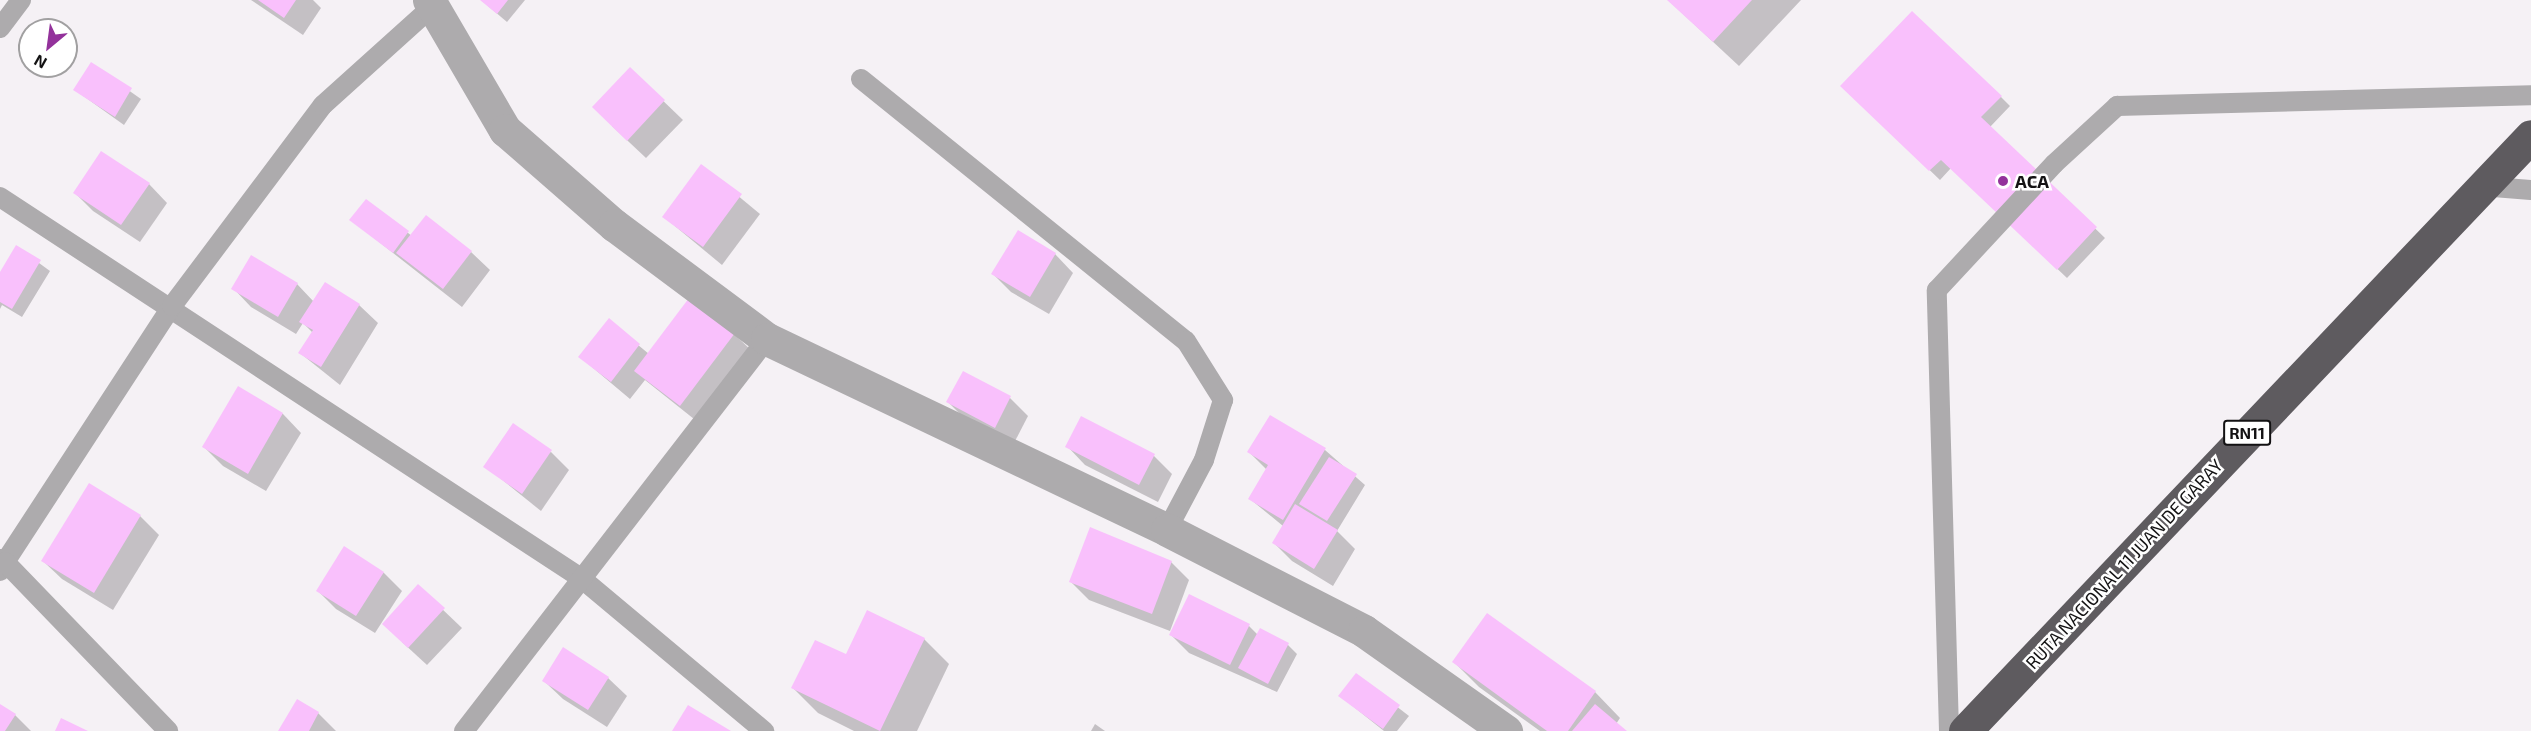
<!DOCTYPE html>
<html>
<head>
<meta charset="utf-8">
<style>
  body { margin:0 }
  #map { position:relative; width:2531px; height:731px; overflow:hidden; background:#f5f1f5; font-family:"Exo 2",sans-serif }
  div>[style] { position:absolute }
  .shadow>* { inset:0; background:#0003 }
  .building>* { inset:0; background:#f9c0fc }
  .lane>* { height:20px; margin:-10px; padding:0 10px; transform-origin:10px; border-radius:10px; background:#adabad }
  .street>* { height:33px; margin:-16.5px; padding:0 16.5px; transform-origin:16.5px; border-radius:16.5px; background:#adabad }
  .highway>* { height:33px; margin:-16.5px; padding:0 16.5px; transform-origin:16.5px; border-radius:16.5px; background:#5e5b5f }
  .dots>* { width:16px; height:16px; translate:-50% -50%; box-sizing:border-box; border:3px solid #fff; border-radius:50% }
  span { translate:-50% -50%; white-space:nowrap; text-align:center; line-height:1.15; -webkit-text-stroke:5px #fff; paint-order:stroke }
  .shield-label span { padding:2px 4px; background:#fff; border:2px solid; border-radius:4px; -webkit-text-stroke-width:0 }
  .shield-label { font-size:16px; color:#131213; font-weight:700 }
  .poi-label { font-size:18px; color:#131213; font-weight:700 }
  .left { translate:0 -50%; text-align:left }
  .street-label { font-size:18px; color:#131213 }
  .north { position:absolute; left:18px; top:18px; width:60px; height:60px; box-sizing:border-box; background:#fff; border:2px solid #a1a0a1; border-radius:50%; rotate:209deg; font-size:16px; font-weight:700; line-height:24px; text-align:center; color:#131213 }
  .north::after { content:''; display:block; margin:auto; width:21px; height:27px; background:#93329b; clip-path:polygon(50% 0,100% 100%,50% 72%,0 100%) }
</style>
</head>
<body>
<div id="map">
  <div class="shadow">
    <i style="clip-path:polygon(251px 0,313px 0,321px 8px,303px 35px)"></i>
    <i style="clip-path:polygon(481px 0,525px 0,507px 22px)"></i>
    <i style="clip-path:polygon(1668px 0,1801px 0,1739px 66px)"></i>
    <i style="clip-path:polygon(91px 64px,141px 99px,124px 125px,75px 90px)"></i>
    <i style="clip-path:polygon(630px 69px,683px 120px,646px 158px,612px 126px)"></i>
    <i style="clip-path:polygon(1842px 86px,2001px 97px,2010px 106px,1990px 127px,2105px 238px,2067px 278px,1951px 168px,1940px 180px)"></i>
    <i style="clip-path:polygon(702px 166px,760px 214px,722px 265px,664px 217px)"></i>
    <i style="clip-path:polygon(149px 184px,167px 203px,140px 242px,93px 211px,75px 193px)"></i>
    <i style="clip-path:polygon(366px 201px,412px 236px,471px 252px,490px 270px,462px 307px,351px 220px)"></i>
    <i style="clip-path:polygon(17px 247px,50px 271px,22px 317px,2px 305px,0 309px,0 275px)"></i>
    <i style="clip-path:polygon(1055px 254px,1073px 273px,1049px 314px,1011px 292px,993px 274px)"></i>
    <i style="clip-path:polygon(297px 284px,314px 302px,325px 284px,359px 305px,378px 323px,340px 385px,300px 353px,313px 333px,303px 323px,296px 334px,251px 307px,233px 288px)"></i>
    <i style="clip-path:polygon(609px 321px,649px 354px,734px 334px,753px 352px,699px 423px,645px 380px,630px 399px,580px 357px)"></i>
    <i style="clip-path:polygon(238px 388px,283px 414px,301px 433px,266px 491px,223px 466px,204px 447px)"></i>
    <i style="clip-path:polygon(1010px 398px,1028px 416px,1013px 445px,966px 420px,948px 402px)"></i>
    <i style="clip-path:polygon(1067px 446px,1154px 456px,1172px 474px,1158px 502px,1085px 465px)"></i>
    <i style="clip-path:polygon(1325px 450px,1365px 485px,1337px 531px,1355px 549px,1333px 586px,1292px 561px,1274px 543px,1283px 526px,1250px 499px,1267px 470px,1249px 452px)"></i>
    <i style="clip-path:polygon(551px 452px,569px 470px,541px 511px,485px 466px)"></i>
    <i style="clip-path:polygon(140px 516px,159px 535px,113px 610px,62px 579px,43px 561px)"></i>
    <i style="clip-path:polygon(344px 548px,384px 573px,402px 591px,375px 633px,336px 609px,318px 591px)"></i>
    <i style="clip-path:polygon(1171px 562px,1189px 580px,1170px 631px,1089px 600px,1071px 582px)"></i>
    <i style="clip-path:polygon(418px 586px,462px 628px,427px 665px,402px 642px)"></i>
    <i style="clip-path:polygon(1488px 615px,1595px 692px,1620px 718px,1616px 724px,1625px 731px,1540px 731px,1479px 687px,1454px 662px)"></i>
    <i style="clip-path:polygon(1249px 626px,1258px 635px,1288px 645px,1297px 654px,1277px 692px,1189px 653px,1171px 635px)"></i>
    <i style="clip-path:polygon(924px 639px,949px 664px,917px 731px,854px 731px,818px 713px,793px 688px,847px 656px)"></i>
    <i style="clip-path:polygon(564px 649px,608px 678px,627px 696px,607px 727px,563px 699px,544px 681px)"></i>
    <i style="clip-path:polygon(1356px 675px,1409px 716px,1397px 731px,1384px 731px,1340px 696px)"></i>
    <i style="clip-path:polygon(297px 701px,318px 713px,336px 731px,280px 731px)"></i>
    <i style="clip-path:polygon(0 706px,15px 715px,31px 731px,0 731px)"></i>
    <i style="clip-path:polygon(1095px 724px,1105px 731px,1091px 731px)"></i>
  </div>
  <div class="building">
    <i style="clip-path:polygon(258px 0,296px 0,284px 18px)"></i>
    <i style="clip-path:polygon(480px 0,508px 0,497px 14px)"></i>
    <i style="clip-path:polygon(1667px 0,1752px 0,1713px 42px)"></i>
    <i style="clip-path:polygon(1912px 11px,2002px 96px,1981px 117px,2097px 227px,2057px 270px,1941px 160px,1929px 171px,1840px 86px)"></i>
    <i style="clip-path:polygon(91px 62px,132px 88px,115px 117px,73px 90px)"></i>
    <i style="clip-path:polygon(630px 67px,665px 100px,627px 141px,592px 107px)"></i>
    <i style="clip-path:polygon(101px 151px,150px 183px,121px 225px,73px 193px)"></i>
    <i style="clip-path:polygon(701px 164px,742px 194px,703px 247px,662px 217px)"></i>
    <i style="clip-path:polygon(366px 199px,409px 231px,393px 253px,349px 220px)"></i>
    <i style="clip-path:polygon(426px 215px,472px 251px,443px 289px,396px 253px)"></i>
    <i style="clip-path:polygon(1018px 230px,1056px 253px,1030px 297px,991px 274px)"></i>
    <i style="clip-path:polygon(16px 245px,41px 260px,12px 309px,0 302px,0 272px)"></i>
    <i style="clip-path:polygon(251px 255px,298px 283px,278px 317px,231px 289px)"></i>
    <i style="clip-path:polygon(325px 282px,360px 304px,321px 367px,298px 353px,313px 330px,299px 322px)"></i>
    <i style="clip-path:polygon(689px 298px,735px 333px,680px 406px,634px 371px)"></i>
    <i style="clip-path:polygon(609px 318px,640px 344px,611px 382px,578px 357px)"></i>
    <i style="clip-path:polygon(963px 371px,1011px 396px,995px 428px,946px 402px)"></i>
    <i style="clip-path:polygon(238px 386px,283px 413px,248px 474px,202px 447px)"></i>
    <i style="clip-path:polygon(1270px 415px,1326px 448px,1283px 520px,1248px 499px,1268px 465px,1247px 452px)"></i>
    <i style="clip-path:polygon(1081px 416px,1155px 454px,1139px 485px,1065px 447px)"></i>
    <i style="clip-path:polygon(513px 423px,552px 450px,522px 494px,483px 467px)"></i>
    <i style="clip-path:polygon(1329px 457px,1357px 474px,1327px 521px,1299px 504px)"></i>
    <i style="clip-path:polygon(89px 483px,141px 515px,94px 593px,41px 561px)"></i>
    <i style="clip-path:polygon(1295px 504px,1338px 530px,1314px 569px,1272px 543px)"></i>
    <i style="clip-path:polygon(1090px 527px,1172px 561px,1152px 614px,1069px 582px)"></i>
    <i style="clip-path:polygon(344px 546px,384px 572px,356px 616px,316px 591px)"></i>
    <i style="clip-path:polygon(418px 584px,445px 608px,408px 648px,382px 624px)"></i>
    <i style="clip-path:polygon(1189px 594px,1250px 624px,1230px 665px,1169px 635px)"></i>
    <i style="clip-path:polygon(867px 610px,925px 638px,880px 731px,791px 688px,815px 640px,846px 654px)"></i>
    <i style="clip-path:polygon(1487px 613px,1596px 691px,1568px 731px,1547px 731px,1452px 662px)"></i>
    <i style="clip-path:polygon(1260px 628px,1289px 643px,1268px 684px,1238px 668px)"></i>
    <i style="clip-path:polygon(563px 647px,609px 677px,588px 710px,542px 681px)"></i>
    <i style="clip-path:polygon(1356px 673px,1400px 705px,1383px 729px,1338px 696px)"></i>
    <i style="clip-path:polygon(297px 699px,319px 712px,309px 731px,278px 731px)"></i>
    <i style="clip-path:polygon(0 704px,16px 714px,5px 731px,0 731px)"></i>
    <i style="clip-path:polygon(1595px 704px,1627px 731px,1572px 731px)"></i>
    <i style="clip-path:polygon(688px 705px,731px 731px,672px 731px)"></i>
    <i style="clip-path:polygon(61px 718px,88px 731px,55px 731px)"></i>
  </div>
  <div class="lane">
    <i style="left:0;top:28px;width:35px;rotate:-53deg"></i>
    <i style="left:861px;top:79px;width:417px;rotate:38.9deg"></i>
    <i style="left:1186px;top:341px;width:70px;rotate:57.9deg"></i>
    <i style="left:1223px;top:400px;width:63px;rotate:107.6deg"></i>
    <i style="left:1204px;top:460px;width:79px;rotate:117.9deg"></i>
    <i style="left:2481px;top:186px;width:50px;rotate:4.6deg"></i>
    <i style="left:0;top:197px;width:695px;rotate:33.26deg"></i>
    <i style="left:581px;top:578px;width:239px;rotate:39.9deg"></i>
    <i style="left:0;top:559px;width:6px;rotate:31deg"></i>
    <i style="left:5px;top:562px;width:306px;rotate:-56.9deg"></i>
    <i style="left:172px;top:306px;width:251px;rotate:-53.1deg"></i>
    <i style="left:323px;top:105px;width:147px;rotate:-42deg"></i>
    <i style="left:0;top:571px;width:10px;rotate:-61deg"></i>
    <i style="left:5px;top:562px;width:235px;rotate:46deg"></i>
    <i style="left:464px;top:731px;width:495px;rotate:-52.3deg"></i>
    <i style="left:1949px;top:731px;width:441px;rotate:-91.6deg"></i>
    <i style="left:1937px;top:290px;width:172px;rotate:-47.1deg"></i>
    <i style="left:2054px;top:164px;width:86px;rotate:-42.6deg"></i>
    <i style="left:2117px;top:106px;width:414px;rotate:-1.5deg"></i>
  </div>
  <div class="street">
    <i style="left:429px;top:0;width:151px;rotate:59.7deg"></i>
    <i style="left:505px;top:130px;width:145px;rotate:41.1deg"></i>
    <i style="left:614px;top:225px;width:191px;rotate:36.7deg"></i>
    <i style="left:767px;top:339px;width:443px;rotate:25.5deg"></i>
    <i style="left:1167px;top:530px;width:221px;rotate:27.1deg"></i>
    <i style="left:1364px;top:631px;width:174px;rotate:35.2deg"></i>
  </div>
  <div class="highway">
    <i style="left:1965px;top:731px;width:821px;rotate:-46.43deg"></i>
  </div>
  <div class="dots">
    <i style="left:2003px;top:181px;background:#93329b"></i>
  </div>
  <div class="shield-label">
    <span style="left:2247px;top:433px">RN11</span>
  </div>
  <div class="poi-label">
    <span class="left" style="left:2015px;top:181px">ACA</span>
  </div>
  <div class="street-label">
    <span style="left:2124px;top:564px;rotate:-47deg">RUTA NACIONAL 11 JUAN DE GARAY</span>
  </div>
  <div class="north">N</div>
</div>
</body>
</html>
